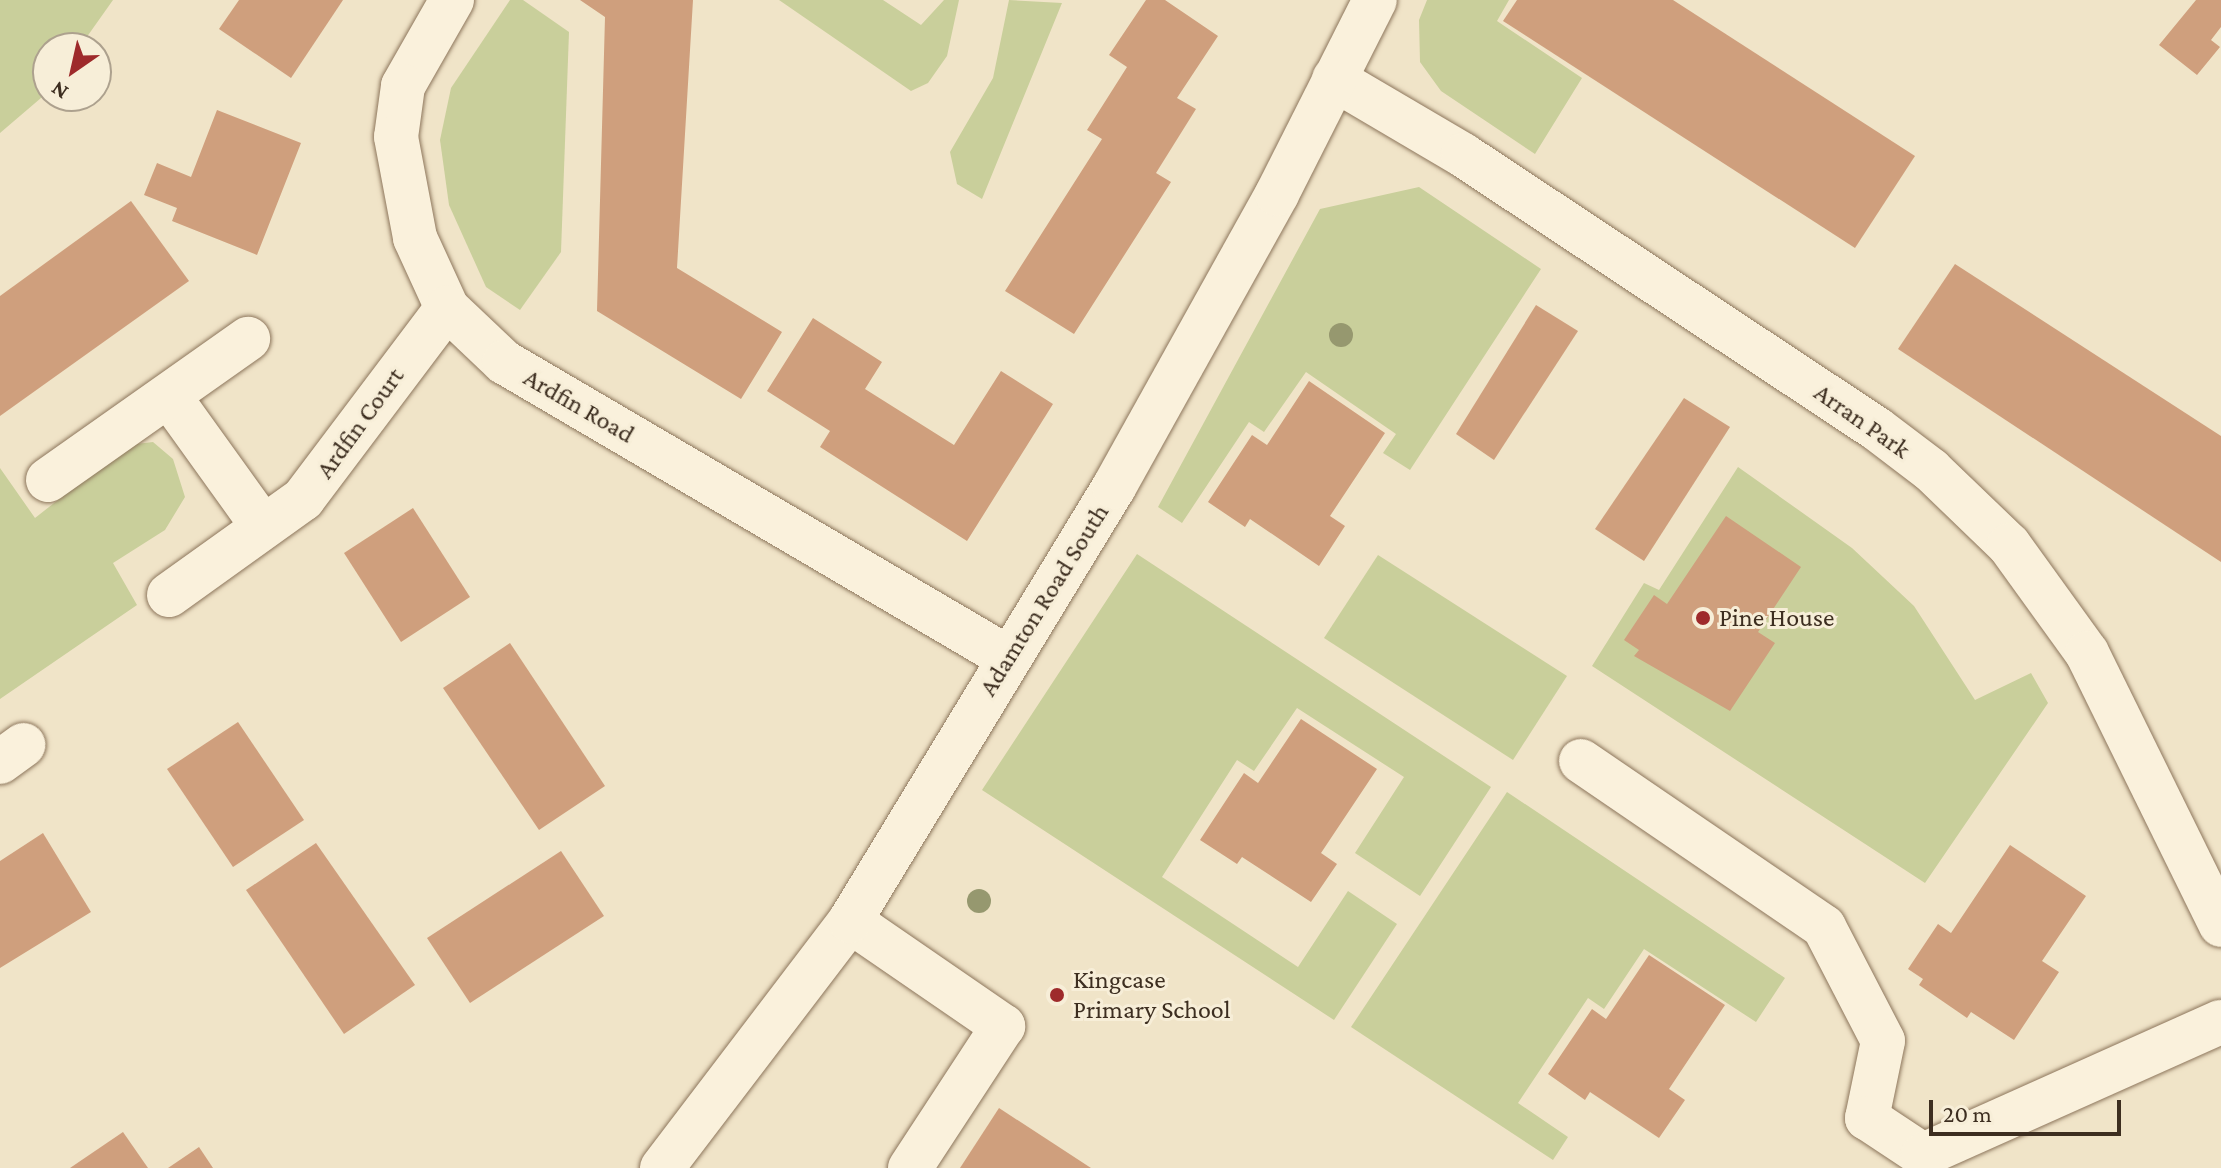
<!DOCTYPE html>
<html>
<head>
<meta charset="utf-8">
<style>
  body { margin:0 }
  #map { position:relative; width:2221px; height:1168px; overflow:hidden; background:#f0e4c8; font-family:"Crimson Pro",serif }
  div>[style] { position:absolute }
  .green>* { inset:0; background:#c9cf9b }
  .building>* { inset:0; background:#cf9f7d }
  .roads { filter:drop-shadow(0 0 2px #8d765c) drop-shadow(0 0 2px #8d765c) }
  .minor>* { height:44px; margin:-22px; padding:0 22px; transform-origin:22px; border-radius:22px; background:#faf1dc }
  .trees>* { width:24px; height:24px; margin:-12px; border-radius:50%; background:#96986f }
  .dots>* { width:22px; height:22px; translate:-50% -50%; box-sizing:border-box; border:4px solid #f7eed8; border-radius:50% }
  span { translate:-50% -50%; white-space:nowrap; text-align:center; line-height:1.15; -webkit-text-stroke:6px #f7eed8; paint-order:stroke }
  .street-label { font-size:26px; color:#3d2e20 }
  .poi-label { font-size:26px; color:#3d2e20 }
  .left { translate:0 -50%; text-align:left }
  .north { position:absolute; left:32px; top:32px; width:80px; height:80px; box-sizing:border-box; background:#f7eed8; border:2px solid #ada18e; border-radius:50%; rotate:214deg; font-size:22px; font-weight:700; line-height:32px; text-align:center; color:#3d2e20 }
  .north::after { content:''; display:block; margin:auto; width:28px; height:36px; background:#9e2a2b; clip-path:polygon(50% 0,100% 100%,50% 72%,0 100%) }
  .scale { position:absolute; left:1929px; top:1100px; width:192px; height:36px; box-sizing:border-box; border:4px solid #3d2e20; border-top:0; padding-left:10px; font-size:24px; line-height:28px; white-space:nowrap; color:#3d2e20; -webkit-text-stroke:6px #f7eed8; paint-order:stroke }
</style>
</head>
<body>
<div id="map">
  <div class="green">
    <i style="clip-path:polygon(0 0,113px 0,79px 48px,48px 48px,48px 92px,0 133px)"></i>
    <i style="clip-path:polygon(510px 0,523px 0,569px 32px,561px 252px,520px 310px,486px 287px,449px 205px,440px 140px,451px 88px)"></i>
    <i style="clip-path:polygon(779px 0,883px 0,921px 25px,944px 0,959px 0,947px 56px,928px 83px,911px 91px)"></i>
    <i style="clip-path:polygon(1009px 0,1062px 3px,982px 199px,957px 184px,950px 152px,993px 78px)"></i>
    <i style="clip-path:polygon(1427px 0,1509px 0,1497px 21px,1582px 78px,1535px 154px,1441px 91px,1420px 62px,1419px 20px)"></i>
    <i style="clip-path:polygon(1419px 187px,1541px 269px,1410px 470px,1383px 453px,1396px 434px,1306px 372px,1264px 432px,1249px 422px,1182px 523px,1158px 507px,1320px 209px)"></i>
    <i style="clip-path:polygon(153px 442px,173px 459px,185px 497px,165px 530px,113px 563px,137px 605px,0 699px,0 468px,35px 518px,128px 445px)"></i>
    <i style="clip-path:polygon(1738px 467px,1852px 548px,1914px 606px,1975px 700px,2031px 673px,2048px 703px,1925px 883px,1592px 666px,1644px 583px,1659px 590px)"></i>
    <i style="clip-path:polygon(1137px 554px,1491px 787px,1420px 896px,1355px 853px,1404px 777px,1297px 708px,1254px 771px,1237px 760px,1162px 877px,1298px 967px,1348px 891px,1397px 924px,1334px 1020px,982px 790px)"></i>
    <i style="clip-path:polygon(1378px 555px,1567px 676px,1513px 760px,1324px 638px)"></i>
    <i style="clip-path:polygon(1507px 792px,1785px 978px,1756px 1022px,1644px 949px,1604px 1009px,1588px 998px,1518px 1103px,1568px 1137px,1553px 1160px,1351px 1027px)"></i>
  </div>
  <div class="building">
    <i style="clip-path:polygon(239px 0,343px 0,291px 78px,219px 29px)"></i>
    <i style="clip-path:polygon(580px 0,693px 0,677px 268px,782px 332px,741px 399px,597px 311px,605px 17px)"></i>
    <i style="clip-path:polygon(1146px 0,1165px 0,1218px 36px,1177px 98px,1196px 109px,1156px 173px,1171px 182px,1074px 334px,1005px 291px,1102px 139px,1087px 130px,1127px 67px,1109px 55px)"></i>
    <i style="clip-path:polygon(1517px 0,1673px 0,1915px 156px,1855px 248px,1503px 21px)"></i>
    <i style="clip-path:polygon(2196px 0,2221px 0,2221px 27px,2211px 40px,2220px 47px,2197px 75px,2159px 45px)"></i>
    <i style="clip-path:polygon(217px 110px,301px 143px,257px 255px,172px 221px,177px 208px,144px 195px,157px 163px,191px 177px)"></i>
    <i style="clip-path:polygon(131px 201px,189px 281px,0 416px,0 296px)"></i>
    <i style="clip-path:polygon(1955px 264px,2221px 436px,2221px 562px,1898px 349px)"></i>
    <i style="clip-path:polygon(1536px 305px,1578px 331px,1494px 460px,1456px 434px)"></i>
    <i style="clip-path:polygon(813px 318px,882px 362px,865px 389px,954px 445px,1001px 371px,1053px 404px,967px 541px,820px 447px,830px 431px,767px 391px)"></i>
    <i style="clip-path:polygon(1309px 381px,1385px 433px,1330px 516px,1345px 526px,1319px 566px,1250px 519px,1245px 527px,1208px 502px,1252px 435px,1267px 445px)"></i>
    <i style="clip-path:polygon(1684px 398px,1730px 427px,1644px 561px,1595px 529px)"></i>
    <i style="clip-path:polygon(413px 508px,470px 597px,401px 642px,344px 553px)"></i>
    <i style="clip-path:polygon(1726px 516px,1801px 567px,1758px 632px,1775px 643px,1730px 711px,1634px 656px,1639px 650px,1624px 640px,1654px 595px,1667px 604px)"></i>
    <i style="clip-path:polygon(510px 643px,605px 786px,539px 830px,443px 688px)"></i>
    <i style="clip-path:polygon(1301px 719px,1377px 769px,1321px 853px,1337px 864px,1311px 902px,1242px 857px,1237px 864px,1200px 840px,1244px 773px,1258px 783px)"></i>
    <i style="clip-path:polygon(238px 722px,304px 820px,233px 867px,167px 769px)"></i>
    <i style="clip-path:polygon(43px 833px,91px 912px,0 968px,0 861px)"></i>
    <i style="clip-path:polygon(316px 843px,415px 985px,344px 1034px,246px 890px)"></i>
    <i style="clip-path:polygon(2010px 845px,2086px 896px,2042px 961px,2059px 972px,2014px 1040px,1971px 1012px,1967px 1018px,1919px 985px,1923px 979px,1908px 969px,1938px 924px,1951px 933px)"></i>
    <i style="clip-path:polygon(561px 851px,604px 916px,470px 1003px,427px 938px)"></i>
    <i style="clip-path:polygon(1649px 955px,1725px 1005px,1669px 1089px,1685px 1100px,1659px 1138px,1590px 1092px,1585px 1100px,1548px 1074px,1592px 1009px,1606px 1019px)"></i>
    <i style="clip-path:polygon(999px 1108px,1091px 1168px,960px 1168px)"></i>
    <i style="clip-path:polygon(123px 1132px,148px 1168px,70px 1168px)"></i>
    <i style="clip-path:polygon(199px 1147px,213px 1168px,168px 1168px)"></i>
  </div>
  <div class="roads">
    <div class="minor">
      <i style="left:452px;top:0;width:99px;rotate:119.7deg"></i>
      <i style="left:403px;top:86px;width:51px;rotate:97.8deg"></i>
      <i style="left:396px;top:137px;width:103px;rotate:79.3deg"></i>
      <i style="left:415px;top:238px;width:77px;rotate:65.4deg"></i>
      <i style="left:447px;top:308px;width:79px;rotate:43.5deg"></i>
      <i style="left:504px;top:362px;width:583px;rotate:30.39deg"></i>
      <i style="left:1334px;top:79px;width:150px;rotate:30.5deg"></i>
      <i style="left:1463px;top:155px;width:496px;rotate:33.5deg"></i>
      <i style="left:1877px;top:429px;width:68px;rotate:37.2deg"></i>
      <i style="left:1931px;top:470px;width:108px;rotate:43.9deg"></i>
      <i style="left:2009px;top:545px;width:133px;rotate:54.2deg"></i>
      <i style="left:2087px;top:653px;width:303px;rotate:63.8deg"></i>
      <i style="left:169px;top:396px;width:161px;rotate:54.3deg"></i>
      <i style="left:48px;top:480px;width:245px;rotate:-35.2deg"></i>
      <i style="left:169px;top:595px;width:165px;rotate:-35.6deg"></i>
      <i style="left:303px;top:499px;width:239px;rotate:-53deg"></i>
      <i style="left:1581px;top:761px;width:294px;rotate:34.3deg"></i>
      <i style="left:1824px;top:927px;width:128px;rotate:62.6deg"></i>
      <i style="left:1883px;top:1041px;width:79px;rotate:101.7deg"></i>
      <i style="left:1867px;top:1118px;width:67px;rotate:33.5deg"></i>
      <i style="left:1923px;top:1155px;width:326px;rotate:-24.1deg"></i>
      <i style="left:0;top:762px;width:29px;rotate:-36deg"></i>
      <i style="left:850px;top:921px;width:186px;rotate:34.5deg"></i>
      <i style="left:1003px;top:1026px;width:170px;rotate:123.2deg"></i>
      <i style="left:662px;top:1168px;width:310px;rotate:-52.7deg"></i>
      <i style="left:850px;top:921px;width:508px;rotate:-58.69deg"></i>
      <i style="left:1114px;top:487px;width:335px;rotate:-60.9deg"></i>
      <i style="left:1277px;top:194px;width:217px;rotate:-63.2deg"></i>
    </div>
  </div>
  <div class="trees">
    <i style="left:1341px;top:335px"></i>
    <i style="left:979px;top:901px"></i>
  </div>
  <div class="dots">
    <i style="left:1703px;top:618px;background:#9e2a2b"></i>
    <i style="left:1057px;top:995px;background:#9e2a2b"></i>
  </div>
  <div class="street-label">
    <span style="left:579px;top:406px;rotate:30deg">Ardfin Road</span>
    <span style="left:1862px;top:421px;rotate:35deg">Arran Park</span>
    <span style="left:360px;top:423px;rotate:-54deg">Ardfin Court</span>
    <span style="left:1044px;top:600px;rotate:-58deg">Adamton Road South</span>
  </div>
  <div class="poi-label">
    <span class="left" style="left:1719px;top:618px">Pine House</span>
    <span class="left" style="left:1073px;top:995px">Kingcase<br>Primary School</span>
  </div>
  <div class="north">N</div>
  <div class="scale">20 m</div>
</div>
</body>
</html>
